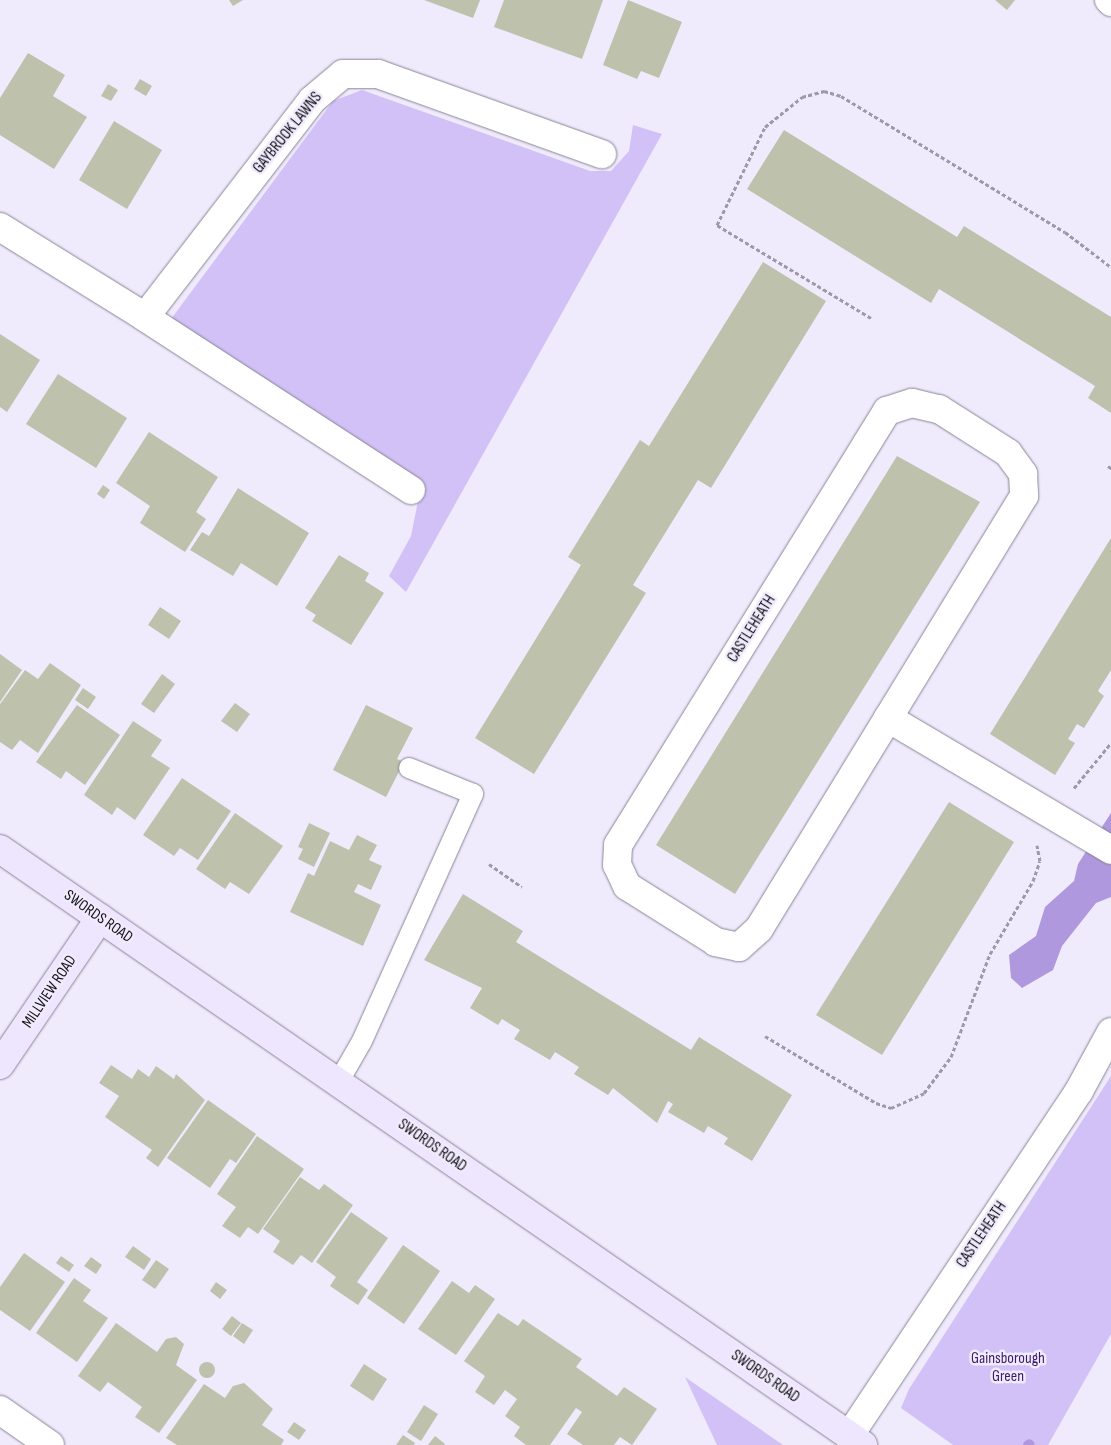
<!DOCTYPE html>
<html>
<head>
<meta charset="utf-8">
<style>
  body { margin:0 }
  #map { position:relative; width:1111px; height:1445px; overflow:hidden; background:#f0ebfc; font-family:"Sofia Sans Condensed",sans-serif }
  div>[style] { position:absolute }
  .green>* { inset:0; background:#d2c1f7 }
  .water>* { inset:0; background:#b098df }
  .stream>* { height:11px; margin:-5.5px; padding:0 5.5px; transform-origin:5.5px; border-radius:5.5px; background:#b098df }
  .building>* { inset:0; background:#bec1ac }
  .round { border-radius:50% }
  .path>* { height:3px; margin-top:-1.5px; transform-origin:0; background:repeating-linear-gradient(90deg,#9d99a6 0 4px,transparent 0 6.5px) }
  .roads { filter:drop-shadow(0 0 1px #898497) drop-shadow(0 0 1px #898497) }
  .lane>* { height:20px; margin:-10px; padding:0 10px; transform-origin:10px; border-radius:10px; background:#fff }
  .street>* { height:28px; margin:-14px; padding:0 14px; transform-origin:14px; border-radius:14px; background:#fff }
  .secondary>* { height:28px; margin:-14px; padding:0 14px; transform-origin:14px; border-radius:14px; background:#eee6fe }
  span { translate:-50% -50%; white-space:nowrap; text-align:center; line-height:1.15; -webkit-text-stroke:5px #f0ebfc; paint-order:stroke }
  .street-label { font-size:16px; color:#110f15 }
  .park-label { font-size:16px; color:#3f1b6c }
</style>
</head>
<body>
<div id="map">
  <div class="green">
    <i style="clip-path:polygon(362px 90px,590px 171px,611px 171px,629px 151px,633px 125px,662px 134px,406px 592px,389px 576px,411px 536px,421px 486px,171px 319px,333px 101px)"></i>
    <i style="clip-path:polygon(1111px 1076px,1111px 1334px,1048px 1445px,953px 1445px,901px 1408px,909px 1389px)"></i>
    <i style="clip-path:polygon(685px 1377px,783px 1445px,717px 1445px)"></i>
  </div>
  <div class="water">
    <i style="clip-path:polygon(1111px 813px,1111px 897px,1096px 903px,1062px 946px,1053px 970px,1022px 988px,1011px 978px,1009px 955px,1036px 936px,1045px 907px,1074px 881px,1078px 864px)"></i>
  </div>
  <div class="stream">
    <i style="left:1028px;top:1445px;width:1px;rotate:-45deg"></i>
  </div>
  <div class="building">
    <i style="clip-path:polygon(229px 0,243px 0,233px 6px)"></i>
    <i style="clip-path:polygon(424px 0,480px 0,473px 18px)"></i>
    <i style="clip-path:polygon(504px 0,603px 0,582px 59px,494px 27px)"></i>
    <i style="clip-path:polygon(628px 0,682px 22px,659px 78px,641px 71px,637px 79px,603px 65px)"></i>
    <i style="clip-path:polygon(995px 0,1015px 0,1007px 10px)"></i>
    <i style="clip-path:polygon(28px 53px,65px 75px,53px 96px,87px 117px,54px 169px,0 135px,0 98px)"></i>
    <i style="clip-path:polygon(140px 79px,152px 86px,146px 96px,134px 89px)"></i>
    <i style="clip-path:polygon(108px 84px,118px 90px,111px 101px,101px 96px)"></i>
    <i style="clip-path:polygon(114px 121px,162px 150px,127px 209px,79px 180px)"></i>
    <i style="clip-path:polygon(784px 130px,957px 237px,964px 226px,1111px 317px,1111px 413px,1088px 398px,1095px 386px,939px 289px,931px 303px,747px 189px)"></i>
    <i style="clip-path:polygon(763px 262px,826px 301px,711px 488px,698px 480px,633px 585px,646px 593px,534px 774px,475px 738px,581px 565px,568px 557px,640px 440px,649px 446px)"></i>
    <i style="clip-path:polygon(0 334px,40px 360px,7px 412px,0 407px)"></i>
    <i style="clip-path:polygon(58px 374px,127px 418px,96px 468px,26px 424px)"></i>
    <i style="clip-path:polygon(149px 432px,218px 477px,196px 512px,206px 519px,185px 552px,140px 523px,150px 506px,116px 483px)"></i>
    <i style="clip-path:polygon(897px 456px,980px 502px,735px 894px,656px 845px)"></i>
    <i style="clip-path:polygon(103px 485px,110px 490px,104px 499px,97px 494px)"></i>
    <i style="clip-path:polygon(238px 488px,309px 533px,277px 586px,241px 563px,233px 576px,190px 550px,202px 532px,209px 536px)"></i>
    <i style="clip-path:polygon(1111px 538px,1111px 670px,1098px 691px,1104px 696px,1084px 728px,1077px 724px,1068px 739px,1075px 743px,1055px 775px,990px 734px)"></i>
    <i style="clip-path:polygon(339px 555px,369px 573px,365px 581px,384px 593px,351px 645px,312px 621px,316px 615px,305px 608px)"></i>
    <i style="clip-path:polygon(160px 607px,181px 621px,169px 639px,148px 625px)"></i>
    <i style="clip-path:polygon(0 654px,22px 670px,0 702px)"></i>
    <i style="clip-path:polygon(50px 663px,81px 685px,38px 753px,20px 740px,12px 750px,0 742px,0 704px,25px 670px,38px 679px)"></i>
    <i style="clip-path:polygon(162px 674px,175px 684px,154px 713px,141px 704px)"></i>
    <i style="clip-path:polygon(83px 688px,96px 697px,88px 709px,75px 700px)"></i>
    <i style="clip-path:polygon(235px 703px,250px 714px,237px 732px,221px 721px)"></i>
    <i style="clip-path:polygon(77px 705px,120px 735px,85px 785px,66px 771px,61px 779px,36px 762px)"></i>
    <i style="clip-path:polygon(366px 705px,413px 728px,397px 759px,404px 762px,386px 797px,333px 770px)"></i>
    <i style="clip-path:polygon(133px 721px,162px 740px,151px 756px,170px 768px,135px 820px,117px 807px,112px 815px,84px 795px)"></i>
    <i style="clip-path:polygon(182px 778px,231px 811px,198px 860px,180px 848px,174px 856px,143px 835px)"></i>
    <i style="clip-path:polygon(949px 802px,1014px 842px,882px 1055px,816px 1015px)"></i>
    <i style="clip-path:polygon(235px 813px,283px 846px,249px 894px,230px 882px,225px 889px,196px 869px)"></i>
    <i style="clip-path:polygon(309px 823px,330px 833px,314px 867px,298px 859px,303px 849px,298px 847px)"></i>
    <i style="clip-path:polygon(357px 835px,377px 845px,369px 860px,382px 866px,371px 890px,358px 884px,354px 892px,381px 905px,363px 946px,290px 912px,308px 873px,314px 876px,330px 841px,349px 850px)"></i>
    <i style="clip-path:polygon(463px 894px,523px 931px,516px 942px,691px 1050px,699px 1037px,792px 1095px,752px 1161px,724px 1144px,728px 1138px,708px 1126px,704px 1133px,668px 1112px,673px 1104px,668px 1101px,657px 1123px,613px 1088px,608px 1095px,574px 1074px,579px 1067px,555px 1052px,550px 1060px,514px 1039px,520px 1030px,502px 1019px,498px 1025px,470px 1008px,482px 988px,424px 960px)"></i>
    <i style="clip-path:polygon(111px 1065px,132px 1079px,138px 1069px,149px 1077px,156px 1066px,174px 1079px,176px 1074px,205px 1100px,158px 1167px,146px 1158px,152px 1150px,105px 1117px,119px 1096px,99px 1083px)"></i>
    <i style="clip-path:polygon(208px 1100px,256px 1134px,236px 1163px,230px 1159px,210px 1188px,167px 1158px)"></i>
    <i style="clip-path:polygon(257px 1136px,304px 1169px,258px 1234px,248px 1227px,240px 1238px,222px 1226px,236px 1207px,217px 1194px)"></i>
    <i style="clip-path:polygon(300px 1177px,319px 1190px,324px 1184px,353px 1205px,312px 1263px,301px 1255px,293px 1265px,273px 1252px,280px 1241px,263px 1229px)"></i>
    <i style="clip-path:polygon(351px 1212px,388px 1238px,357px 1282px,368px 1290px,358px 1305px,330px 1286px,336px 1277px,316px 1262px)"></i>
    <i style="clip-path:polygon(403px 1245px,440px 1271px,404px 1324px,367px 1298px)"></i>
    <i style="clip-path:polygon(133px 1246px,151px 1259px,144px 1270px,125px 1257px)"></i>
    <i style="clip-path:polygon(24px 1253px,65px 1282px,30px 1331px,0 1310px,0 1287px)"></i>
    <i style="clip-path:polygon(61px 1256px,74px 1265px,69px 1272px,56px 1263px)"></i>
    <i style="clip-path:polygon(91px 1257px,102px 1265px,96px 1274px,84px 1266px)"></i>
    <i style="clip-path:polygon(156px 1260px,169px 1269px,155px 1289px,142px 1280px)"></i>
    <i style="clip-path:polygon(74px 1278px,91px 1290px,83px 1301px,108px 1318px,77px 1362px,36px 1333px)"></i>
    <i style="clip-path:polygon(452px 1281px,469px 1293px,475px 1285px,495px 1299px,456px 1355px,418px 1329px)"></i>
    <i style="clip-path:polygon(216px 1282px,227px 1290px,220px 1299px,210px 1291px)"></i>
    <i style="clip-path:polygon(498px 1313px,518px 1326px,523px 1319px,582px 1359px,576px 1367px,617px 1396px,624px 1387px,657px 1409px,632px 1445px,620px 1437px,614px 1445px,583px 1445px,567px 1434px,582px 1412px,576px 1408px,550px 1445px,526px 1445px,514px 1436px,520px 1427px,505px 1416px,517px 1399px,505px 1390px,494px 1405px,475px 1392px,485px 1376px,464px 1361px)"></i>
    <i style="clip-path:polygon(232px 1316px,241px 1323px,231px 1336px,222px 1329px)"></i>
    <i style="clip-path:polygon(116px 1323px,157px 1352px,166px 1339px,176px 1337px,184px 1344px,176px 1365px,197px 1380px,159px 1433px,135px 1417px,142px 1407px,108px 1382px,100px 1392px,78px 1376px)"></i>
    <i style="clip-path:polygon(242px 1323px,253px 1330px,244px 1344px,233px 1336px)"></i>
    <i class="round" style="left:199px;top:1362px;width:16px;height:16px"></i>
    <i style="clip-path:polygon(364px 1364px,387px 1379px,373px 1401px,350px 1386px)"></i>
    <i style="clip-path:polygon(244px 1383px,273px 1409px,262px 1425px,284px 1440px,281px 1445px,177px 1445px,166px 1438px,204px 1384px,225px 1398px,233px 1386px)"></i>
    <i style="clip-path:polygon(424px 1405px,438px 1414px,421px 1441px,407px 1432px)"></i>
    <i style="clip-path:polygon(294px 1422px,306px 1430px,299px 1440px,287px 1432px)"></i>
    <i style="clip-path:polygon(403px 1435px,415px 1443px,414px 1445px,396px 1445px)"></i>
    <i style="clip-path:polygon(435px 1436px,445px 1444px,444px 1445px,428px 1445px)"></i>
  </div>
  <div class="path">
    <i style="left:871px;top:318px;width:180px;rotate:-148.9deg"></i>
    <i style="left:717px;top:225px;width:109px;rotate:-63.9deg"></i>
    <i style="left:765px;top:127px;width:48px;rotate:-39deg"></i>
    <i style="left:802px;top:97px;width:23px;rotate:-15deg"></i>
    <i style="left:824px;top:91px;width:18px;rotate:16deg"></i>
    <i style="left:841px;top:96px;width:262px;rotate:31.3deg"></i>
    <i style="left:1065px;top:232px;width:58px;rotate:37.3deg"></i>
    <i style="left:1108px;top:466px;width:4px;rotate:34deg"></i>
    <i style="left:1074px;top:788px;width:58px;rotate:-50.6deg"></i>
    <i style="left:489px;top:864px;width:40px;rotate:34.9deg"></i>
    <i style="left:765px;top:1036px;width:130px;rotate:31.1deg"></i>
    <i style="left:876px;top:1103px;width:16px;rotate:18deg"></i>
    <i style="left:891px;top:1108px;width:36px;rotate:-24deg"></i>
    <i style="left:924px;top:1093px;width:45px;rotate:-53.1deg"></i>
    <i style="left:951px;top:1057px;width:110px;rotate:-69.3deg"></i>
    <i style="left:990px;top:954px;width:85px;rotate:-59.5deg"></i>
    <i style="left:1033px;top:881px;width:21px;rotate:-71deg"></i>
    <i style="left:1040px;top:861px;width:16px;rotate:-101deg"></i>
  </div>
  <div class="roads">
    <div class="lane">
      <i style="left:339px;top:1081px;width:46px;rotate:-60.1deg"></i>
      <i style="left:362px;top:1041px;width:271px;rotate:-65.8deg"></i>
      <i style="left:473px;top:794px;width:69px;rotate:-157.9deg"></i>
    </div>
    <div class="street">
      <i style="left:1109px;top:0;width:3px;rotate:45deg"></i>
      <i style="left:0;top:227px;width:171px;rotate:31.8deg"></i>
      <i style="left:912px;top:403px;width:28px;rotate:13deg"></i>
      <i style="left:939px;top:409px;width:82px;rotate:32.5deg"></i>
      <i style="left:1008px;top:453px;width:26px;rotate:54deg"></i>
      <i style="left:1023px;top:474px;width:22px;rotate:87deg"></i>
      <i style="left:1024px;top:496px;width:508px;rotate:121.47deg"></i>
      <i style="left:759px;top:929px;width:27px;rotate:138deg"></i>
      <i style="left:739px;top:947px;width:24px;rotate:-168deg"></i>
      <i style="left:716px;top:942px;width:105px;rotate:-147.8deg"></i>
      <i style="left:627px;top:886px;width:23px;rotate:-115deg"></i>
      <i style="left:617px;top:865px;width:20px;rotate:-87deg"></i>
      <i style="left:618px;top:845px;width:511px;rotate:-58.21deg"></i>
      <i style="left:887px;top:411px;width:26px;rotate:-18deg"></i>
      <i style="left:411px;top:490px;width:317px;rotate:-147deg"></i>
      <i style="left:145px;top:317px;width:274px;rotate:-52.4deg"></i>
      <i style="left:312px;top:100px;width:40px;rotate:-40deg"></i>
      <i style="left:343px;top:74px;width:35px"></i>
      <i style="left:378px;top:74px;width:238px;rotate:19.7deg"></i>
      <i style="left:888px;top:718px;width:259px;rotate:30.6deg"></i>
      <i style="left:0;top:1410px;width:61px;rotate:35deg"></i>
      <i style="left:849px;top:1436px;width:415px;rotate:-56.3deg"></i>
      <i style="left:1079px;top:1091px;width:67px;rotate:-61.5deg"></i>
    </div>
    <div class="secondary">
      <i style="left:0;top:849px;width:1049px;rotate:34.63deg"></i>
      <i style="left:0;top:1065px;width:178px;rotate:-55.8deg"></i>
    </div>
  </div>
  <div class="street-label">
    <span style="left:288px;top:133px;rotate:-51deg">GAYBROOK LAWNS</span>
    <span style="left:752px;top:629px;rotate:-58deg">CASTLEHEATH</span>
    <span style="left:98px;top:917px;rotate:35deg">SWORDS ROAD</span>
    <span style="left:50px;top:992px;rotate:-56deg">MILLVIEW ROAD</span>
    <span style="left:432px;top:1146px;rotate:35deg">SWORDS ROAD</span>
    <span style="left:982px;top:1235px;rotate:-56deg">CASTLEHEATH</span>
    <span style="left:765px;top:1377px;rotate:35deg">SWORDS ROAD</span>
  </div>
  <div class="park-label">
    <span style="left:1008px;top:1368px">Gainsborough<br>Green</span>
  </div>
</div>
</body>
</html>
